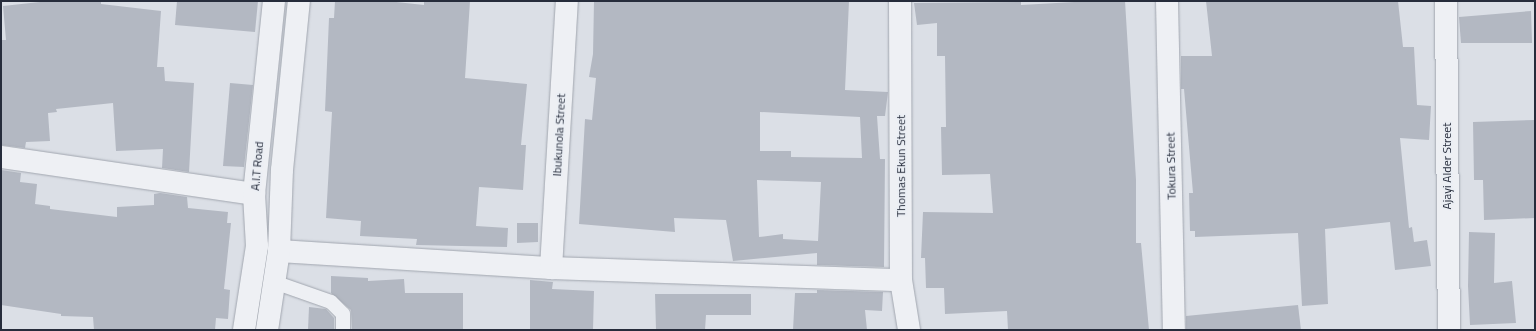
<!DOCTYPE html>
<html>
<head>
<meta charset="utf-8">
<style>
  body { margin:0 }
  #map { position:relative; width:1536px; height:331px; overflow:hidden; background:#dbdfe6; font-family:"Titillium Web",sans-serif }
  div>[style] { position:absolute }
  .building>* { inset:0; background:#b3b8c2 }
  .roads { filter:drop-shadow(0 0 1px #a1a6af) drop-shadow(0 0 1px #a1a6af) }
  .service>* { height:14px; margin:-7px; padding:0 7px; transform-origin:7px; border-radius:7px; background:#eef0f4 }
  .minor>* { height:22px; margin:-11px; padding:0 11px; transform-origin:11px; border-radius:11px; background:#eef0f4 }
  .tertiary>* { height:22px; margin:-11px; padding:0 11px; transform-origin:11px; border-radius:11px; background:#eef0f4 }
  span { translate:-50% -50%; white-space:nowrap; text-align:center; line-height:1.15; -webkit-text-stroke:3px #eaeef4; paint-order:stroke }
  .street-label { font-size:12px; color:#262c3b }
  .frame { position:absolute; inset:0; border:2px solid #262c3b; pointer-events:none }
</style>
</head>
<body>
<div id="map">
  <div class="building">
    <i style="clip-path:polygon(49px 1px,101px 1px,101px 4px,161px 11px,157px 67px,164px 67px,165px 81px,194px 83px,189px 172px,162px 168px,163px 149px,116px 151px,113px 103px,56px 109px,57px 112px,48px 113px,50px 141px,26px 142px,25px 148px,1px 145px,1px 40px,6px 40px,3px 6px)"></i>
    <i style="clip-path:polygon(177px 1px,258px 1px,255px 32px,175px 25px)"></i>
    <i style="clip-path:polygon(335px 1px,387px 1px,424px 5px,424px 1px,470px 1px,465px 78px,527px 84px,521px 145px,526px 145px,523px 190px,479px 187px,476px 226px,508px 228px,507px 247px,416px 245px,417px 239px,360px 236px,361px 221px,326px 218px,332px 112px,325px 111px,329px 18px,334px 18px)"></i>
    <i style="clip-path:polygon(evenodd,594px 1px,849px 1px,845px 90px,888px 92px,885px 116px,877px 116px,880px 159px,885px 159px,884px 267px,817px 265px,817px 253px,733px 261px,726px 220px,674px 218px,675px 232px,579px 224px,585px 119px,592px 120px,596px 78px,589px 77px,593px 54px,594px 1px,760px 112px,860px 117px,862px 158px,791px 157px,791px 151px,760px 151px,760px 112px,594px 1px,757px 180px,821px 182px,818px 241px,783px 239px,783px 234px,759px 237px,757px 180px)"></i>
    <i style="clip-path:polygon(1092px 1px,1125px 1px,1136px 180px,1136px 243px,1141px 243px,1149px 330px,1008px 330px,1007px 311px,945px 314px,944px 288px,926px 288px,925px 258px,921px 258px,923px 212px,993px 213px,990px 174px,942px 175px,941px 127px,946px 127px,945px 56px,937px 56px,937px 23px,917px 25px,914px 3px,1021px 2px,1021px 5px)"></i>
    <i style="clip-path:polygon(1206px 1px,1398px 1px,1403px 47px,1414px 47px,1417px 105px,1431px 106px,1429px 140px,1400px 138px,1409px 228px,1412px 227px,1414px 242px,1427px 240px,1431px 266px,1395px 270px,1390px 222px,1325px 229px,1328px 304px,1302px 306px,1298px 233px,1195px 237px,1195px 231px,1190px 231px,1189px 193px,1193px 193px,1184px 89px,1181px 89px,1181px 56px,1212px 56px)"></i>
    <i style="clip-path:polygon(1531px 11px,1532px 43px,1461px 43px,1459px 17px)"></i>
    <i style="clip-path:polygon(230px 83px,253px 85px,244px 167px,223px 166px)"></i>
    <i style="clip-path:polygon(1535px 120px,1535px 218px,1484px 220px,1483px 180px,1474px 180px,1473px 122px)"></i>
    <i style="clip-path:polygon(1px 170px,21px 173px,20px 182px,37px 184px,35px 204px,50px 206px,50px 209px,117px 217px,117px 207px,154px 205px,154px 194px,160px 193px,187px 197px,188px 208px,228px 212px,227px 223px,231px 223px,224px 289px,230px 290px,228px 319px,216px 318px,215px 330px,94px 330px,93px 317px,61px 316px,61px 314px,1px 305px)"></i>
    <i style="clip-path:polygon(517px 223px,538px 223px,538px 242px,517px 243px)"></i>
    <i style="clip-path:polygon(1469px 232px,1495px 233px,1494px 283px,1512px 281px,1516px 323px,1470px 325px,1468px 286px)"></i>
    <i style="clip-path:polygon(331px 276px,368px 278px,368px 281px,404px 279px,405px 293px,463px 293px,463px 330px,352px 330px,351px 310px,331px 293px)"></i>
    <i style="clip-path:polygon(530px 280px,553px 282px,552px 289px,594px 291px,593px 330px,530px 330px)"></i>
    <i style="clip-path:polygon(817px 290px,883px 292px,882px 311px,865px 310px,867px 330px,793px 330px,795px 293px,817px 293px)"></i>
    <i style="clip-path:polygon(655px 294px,751px 294px,751px 315px,706px 315px,705px 330px,656px 330px)"></i>
    <i style="clip-path:polygon(1298px 305px,1301px 330px,1186px 330px,1186px 316px)"></i>
    <i style="clip-path:polygon(309px 307px,326px 309px,334px 318px,334px 330px,308px 330px)"></i>
  </div>
  <div class="roads">
    <div class="service">
      <i style="left:274px;top:282px;width:60px;rotate:19.3deg"></i>
      <i style="left:331px;top:302px;width:17px;rotate:45deg"></i>
      <i style="left:343px;top:314px;width:16px;rotate:90deg"></i>
    </div>
    <div class="minor">
      <i style="left:900px;top:1px;width:279px;rotate:89.8deg"></i>
      <i style="left:901px;top:280px;width:51px;rotate:80.9deg"></i>
      <i style="left:1167px;top:1px;width:329px;rotate:88.8deg"></i>
      <i style="left:1446px;top:1px;width:329px;rotate:89.5deg"></i>
      <i style="left:1px;top:157px;width:256px;rotate:8.3deg"></i>
      <i style="left:279px;top:251px;width:273px;rotate:3.6deg"></i>
      <i style="left:551px;top:268px;width:350px;rotate:2deg"></i>
      <i style="left:551px;top:268px;width:267px;rotate:-86.6deg"></i>
    </div>
    <div class="tertiary">
      <i style="left:244px;top:330px;width:85px;rotate:-81.2deg"></i>
      <i style="left:257px;top:246px;width:52px;rotate:-93.3deg"></i>
      <i style="left:254px;top:194px;width:194px;rotate:-84.1deg"></i>
      <i style="left:267px;top:330px;width:80px;rotate:-81.4deg"></i>
      <i style="left:279px;top:251px;width:81px;rotate:-87.9deg"></i>
      <i style="left:282px;top:170px;width:170px;rotate:-84.3deg"></i>
    </div>
  </div>
  <div class="street-label">
    <span style="left:559px;top:135px;rotate:-87deg">Ibukunola Street</span>
    <span style="left:257px;top:166px;rotate:-85deg">A.I.T Road</span>
    <span style="left:901px;top:166px;rotate:-90deg">Thomas Ekun Street</span>
    <span style="left:1171px;top:166px;rotate:-91deg">Tokura Street</span>
    <span style="left:1447px;top:166px;rotate:-90deg">Ajayi Alder Street</span>
  </div>
  <div class="frame"></div>
</div>
</body>
</html>
